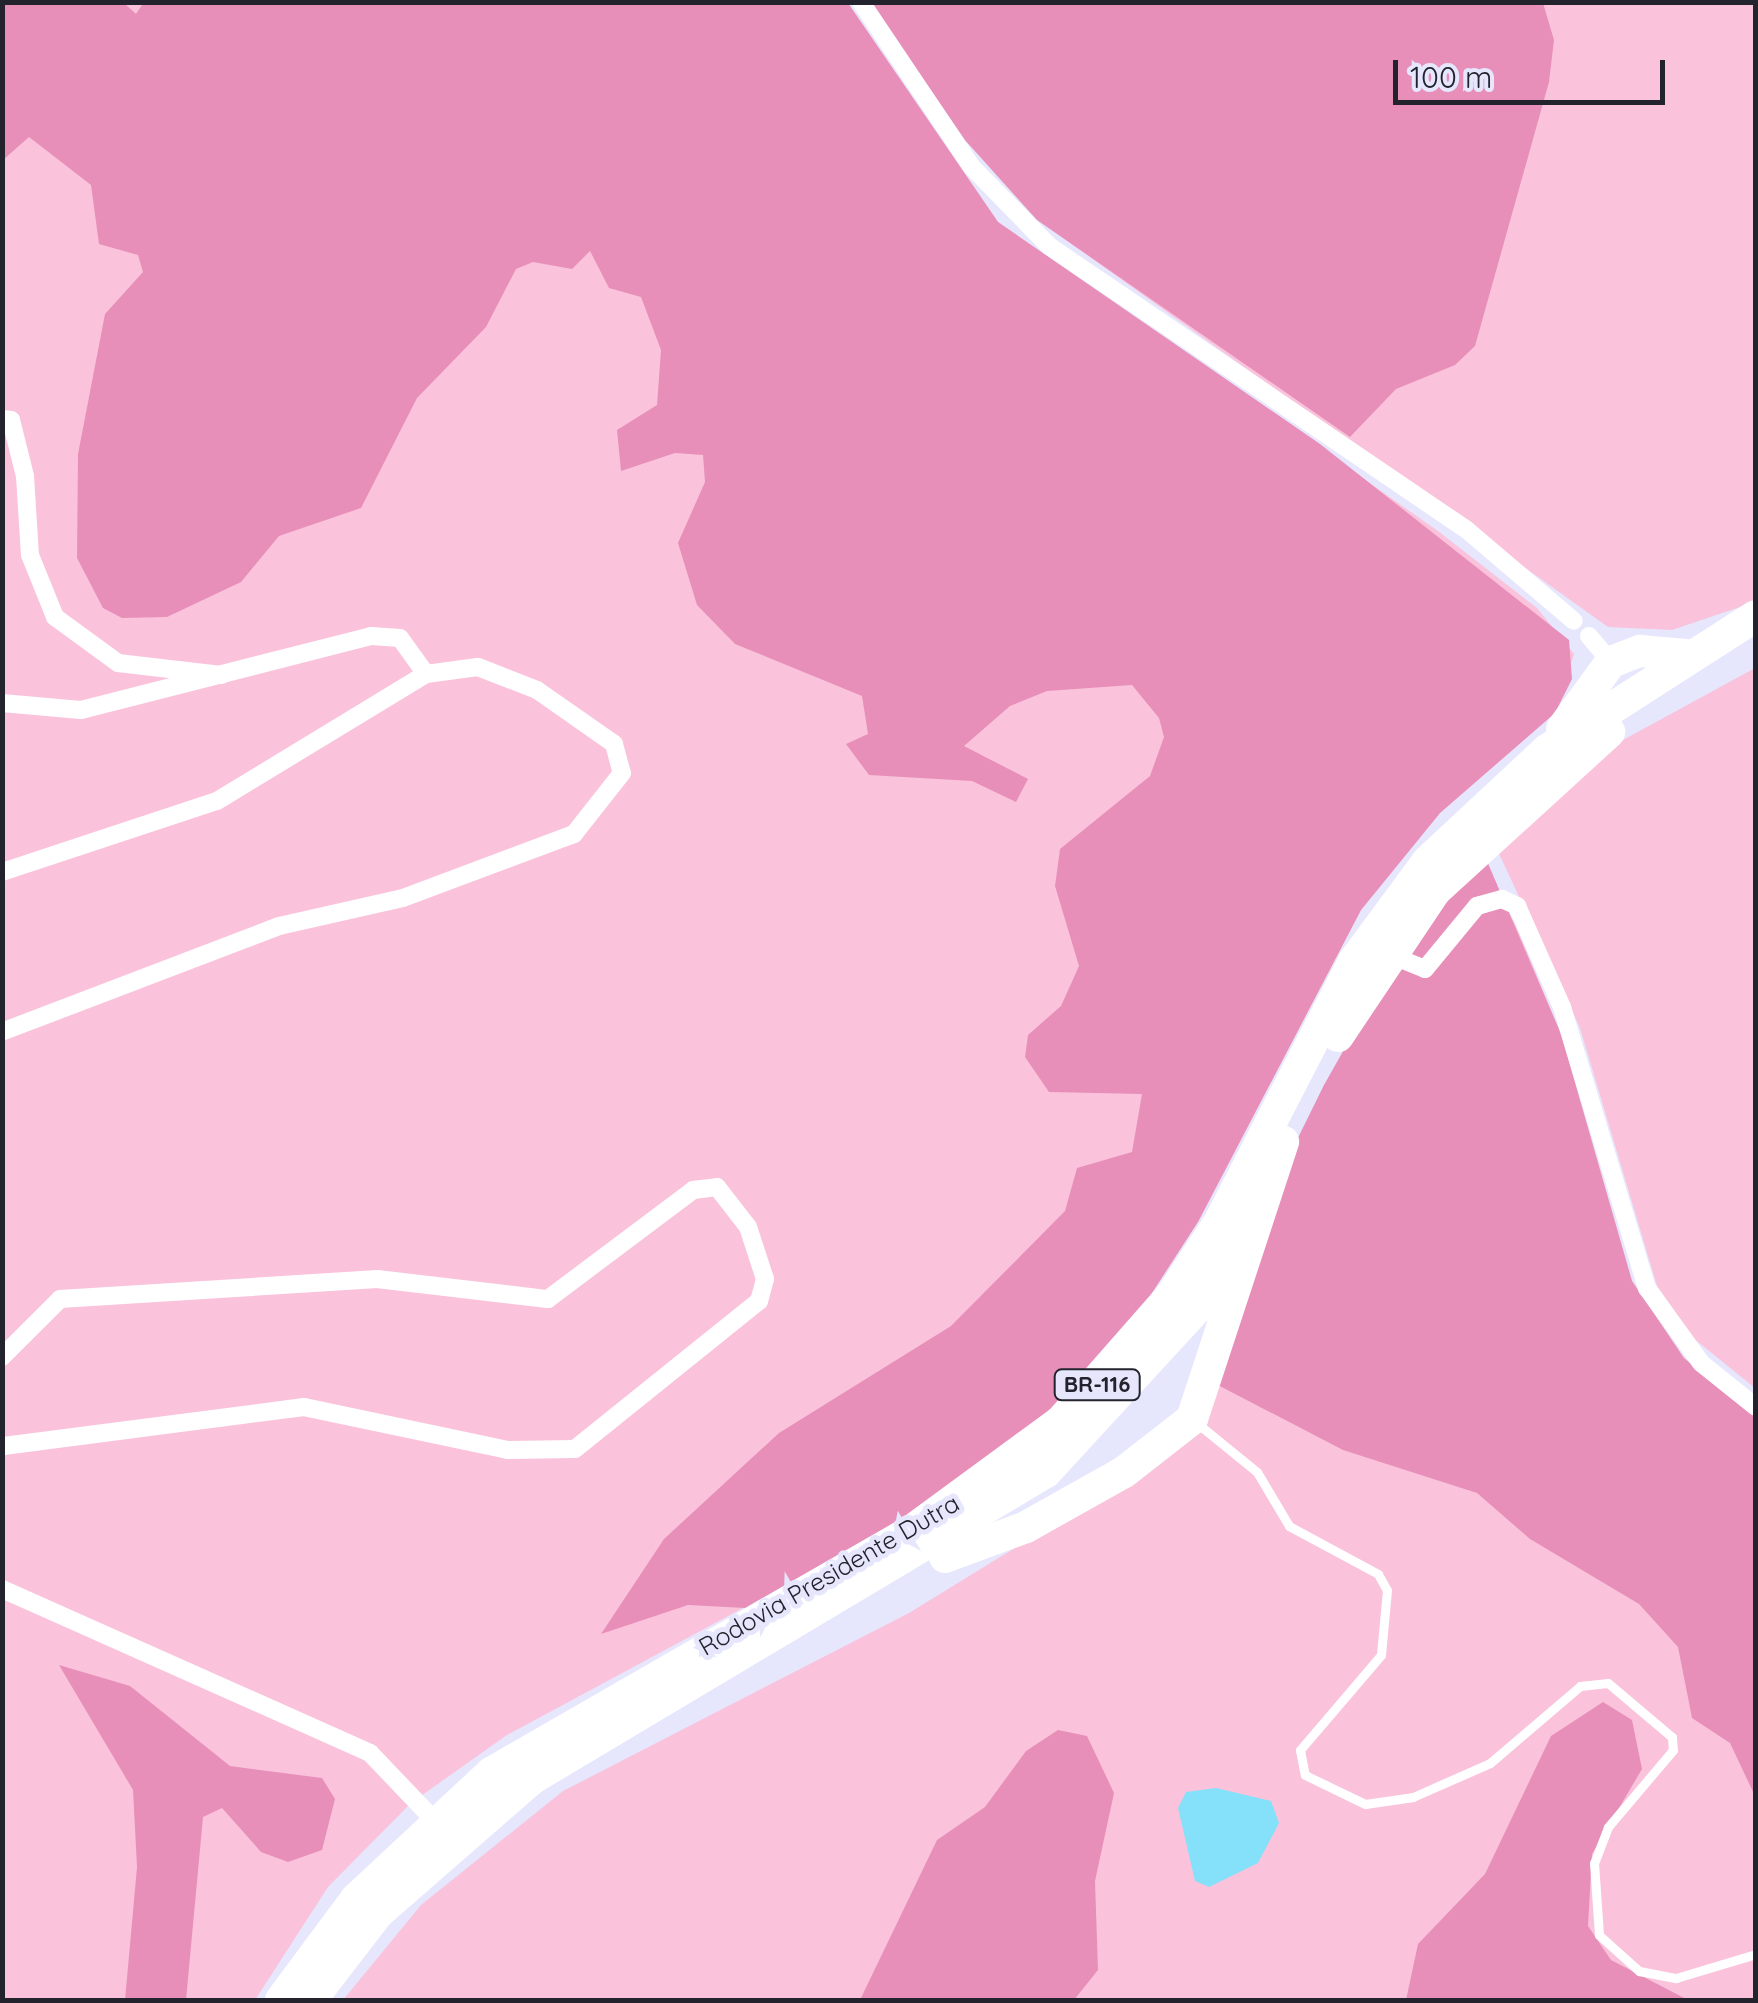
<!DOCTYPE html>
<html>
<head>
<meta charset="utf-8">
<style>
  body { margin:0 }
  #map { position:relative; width:1758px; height:2003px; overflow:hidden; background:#e6e7fd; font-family:Quicksand,sans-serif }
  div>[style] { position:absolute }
  .green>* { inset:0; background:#fac3db }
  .forest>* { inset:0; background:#e78fb9 }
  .water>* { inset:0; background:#85e0f9 }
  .lane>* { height:9px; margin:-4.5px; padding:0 4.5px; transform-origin:4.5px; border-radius:4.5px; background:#fff }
  .street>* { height:18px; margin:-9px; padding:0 9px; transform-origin:9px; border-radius:9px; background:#fff }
  .highway>* { height:32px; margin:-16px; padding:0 16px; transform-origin:16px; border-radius:16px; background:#fff }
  span { translate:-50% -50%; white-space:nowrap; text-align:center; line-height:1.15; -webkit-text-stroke:10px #e6e7fd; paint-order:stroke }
  .shield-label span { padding:2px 8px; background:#e6e7fd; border:2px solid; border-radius:8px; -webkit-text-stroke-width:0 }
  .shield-label { font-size:22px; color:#23232d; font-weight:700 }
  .street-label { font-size:25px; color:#23232d }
  .frame { position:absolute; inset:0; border:5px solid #23232d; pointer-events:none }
  .scale { position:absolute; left:1393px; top:60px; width:272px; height:45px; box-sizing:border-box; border:5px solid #23232d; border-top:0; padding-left:12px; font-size:30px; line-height:35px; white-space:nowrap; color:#23232d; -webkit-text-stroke:8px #e6e7fd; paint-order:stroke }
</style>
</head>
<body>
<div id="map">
  <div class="green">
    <i style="clip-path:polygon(3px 3px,848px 3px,998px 222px,1438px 531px,1537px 608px,1574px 654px,1555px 713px,1440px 813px,1361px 910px,1198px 1222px,769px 1594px,507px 1735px,411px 1803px,328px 1887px,255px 2000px,3px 2000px)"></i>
    <i style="clip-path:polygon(871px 3px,1755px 3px,1755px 602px,1672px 630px,1608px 627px,1038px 220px,965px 140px)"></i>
    <i style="clip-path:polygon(1755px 668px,1755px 1388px,1693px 1338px,1657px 1286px,1580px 1028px,1494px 843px,1601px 752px)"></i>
    <i style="clip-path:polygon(1513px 919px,1561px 1034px,1632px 1281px,1684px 1358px,1755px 1417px,1755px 2000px,343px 2000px,421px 1905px,563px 1791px,909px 1613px,1160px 1459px,1324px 1085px)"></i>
  </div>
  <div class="forest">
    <i style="clip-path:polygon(144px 2px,848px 3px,998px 222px,1320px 444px,1569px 640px,1572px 679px,1555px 713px,1440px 813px,1361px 910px,1198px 1222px,1119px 1344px,986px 1470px,745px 1608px,688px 1605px,601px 1634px,664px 1539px,779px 1433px,951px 1326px,1065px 1211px,1077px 1168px,1132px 1152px,1142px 1094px,1049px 1092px,1025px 1057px,1028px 1035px,1061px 1006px,1079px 966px,1055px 886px,1060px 849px,1150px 776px,1164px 737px,1159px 718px,1132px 685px,1047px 691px,1010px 706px,964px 746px,1028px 779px,1016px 802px,972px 781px,869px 775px,846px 744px,868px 734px,862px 696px,735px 644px,697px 605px,678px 543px,705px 482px,703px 455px,675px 453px,621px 471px,617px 430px,657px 405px,661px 350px,641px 297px,609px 288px,590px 251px,572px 269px,533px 262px,516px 269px,486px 327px,417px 398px,361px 508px,279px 536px,241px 582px,167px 617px,122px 618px,103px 608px,77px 558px,78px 454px,105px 314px,143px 272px,138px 255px,99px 244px,91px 185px,29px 137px,3px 160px,3px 3px,124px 3px,136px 14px)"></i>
    <i style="clip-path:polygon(871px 3px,1543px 3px,1554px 40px,1549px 82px,1475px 346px,1455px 365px,1396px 389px,1350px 437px,1037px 220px,965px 140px)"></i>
    <i style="clip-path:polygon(1484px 854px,1561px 1034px,1632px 1281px,1684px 1358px,1755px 1417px,1755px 1796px,1730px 1743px,1692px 1718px,1678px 1647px,1639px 1604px,1530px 1539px,1477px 1493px,1343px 1450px,1212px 1382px,1288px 1158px,1324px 1085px,1385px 977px)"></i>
    <i style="clip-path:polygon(59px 1665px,130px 1686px,230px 1766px,322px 1778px,335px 1799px,322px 1850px,288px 1862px,261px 1852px,222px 1808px,203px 1817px,186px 2000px,125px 2000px,137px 1867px,133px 1790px)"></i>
    <i style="clip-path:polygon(1603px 1702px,1632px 1720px,1642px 1769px,1592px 1854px,1588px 1926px,1611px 1960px,1688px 2000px,1406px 2000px,1418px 1944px,1485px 1874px,1551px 1736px)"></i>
    <i style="clip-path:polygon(1058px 1730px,1087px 1736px,1114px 1793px,1095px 1881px,1098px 1970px,1074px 2000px,860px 2000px,937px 1840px,985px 1807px,1026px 1751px)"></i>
  </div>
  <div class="water">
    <i style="clip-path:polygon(1216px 1788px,1271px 1801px,1279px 1823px,1258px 1863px,1209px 1887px,1195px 1881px,1178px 1808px,1186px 1792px)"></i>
  </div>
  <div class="lane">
    <i style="left:1198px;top:1424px;width:76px;rotate:39.1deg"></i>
    <i style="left:1257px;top:1472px;width:63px;rotate:59.3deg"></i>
    <i style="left:1289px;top:1526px;width:101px;rotate:28.3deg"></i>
    <i style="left:1378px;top:1574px;width:18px;rotate:61deg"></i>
    <i style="left:1387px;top:1590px;width:65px;rotate:95.3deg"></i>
    <i style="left:1381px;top:1655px;width:125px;rotate:130.5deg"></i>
    <i style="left:1300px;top:1750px;width:25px;rotate:79deg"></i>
    <i style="left:1305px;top:1775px;width:67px;rotate:25.8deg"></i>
    <i style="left:1365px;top:1804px;width:49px;rotate:-8.3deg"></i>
    <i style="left:1413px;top:1797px;width:84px;rotate:-23.8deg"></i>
    <i style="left:1490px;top:1763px;width:118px;rotate:-40.5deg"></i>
    <i style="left:1580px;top:1686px;width:28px;rotate:-6deg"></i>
    <i style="left:1608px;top:1683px;width:84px;rotate:40.2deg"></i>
    <i style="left:1672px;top:1737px;width:13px;rotate:86deg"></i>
    <i style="left:1673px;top:1750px;width:101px;rotate:130.2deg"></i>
    <i style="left:1608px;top:1827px;width:39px;rotate:111deg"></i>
    <i style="left:1594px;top:1863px;width:72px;rotate:86deg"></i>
    <i style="left:1599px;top:1935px;width:54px;rotate:42deg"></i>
    <i style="left:1639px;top:1971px;width:38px;rotate:11deg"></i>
    <i style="left:1676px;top:1978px;width:84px;rotate:-16.7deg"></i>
  </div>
  <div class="street">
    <i style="left:861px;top:2px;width:197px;rotate:56.1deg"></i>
    <i style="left:971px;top:166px;width:112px;rotate:45.7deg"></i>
    <i style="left:1049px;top:246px;width:505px;rotate:34.19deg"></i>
    <i style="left:1467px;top:530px;width:140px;rotate:40.4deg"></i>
    <i style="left:2px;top:419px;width:9px;rotate:6deg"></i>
    <i style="left:11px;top:420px;width:58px;rotate:76deg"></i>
    <i style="left:25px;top:476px;width:79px;rotate:86.4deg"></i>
    <i style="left:30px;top:555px;width:67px;rotate:68deg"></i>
    <i style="left:55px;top:617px;width:78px;rotate:36.1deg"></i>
    <i style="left:118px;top:663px;width:104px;rotate:6.6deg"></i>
    <i style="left:1589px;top:636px;width:34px;rotate:50deg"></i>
    <i style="left:2px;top:703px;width:79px;rotate:5.1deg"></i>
    <i style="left:81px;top:710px;width:299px;rotate:-14.3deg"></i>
    <i style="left:371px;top:636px;width:29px;rotate:4deg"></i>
    <i style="left:400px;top:638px;width:44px;rotate:54.2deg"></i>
    <i style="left:2px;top:872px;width:226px;rotate:-18.3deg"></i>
    <i style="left:217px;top:801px;width:245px;rotate:-31.3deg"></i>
    <i style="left:426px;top:674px;width:52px;rotate:-7.7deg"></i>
    <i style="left:478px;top:667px;width:63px;rotate:21.3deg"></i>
    <i style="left:537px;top:690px;width:94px;rotate:35deg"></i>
    <i style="left:614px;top:744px;width:30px;rotate:75deg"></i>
    <i style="left:622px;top:773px;width:78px;rotate:128.2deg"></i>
    <i style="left:574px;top:834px;width:183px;rotate:159.5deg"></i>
    <i style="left:403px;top:898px;width:127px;rotate:167.3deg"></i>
    <i style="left:279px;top:926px;width:297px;rotate:159.1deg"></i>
    <i style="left:1388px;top:954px;width:40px;rotate:22deg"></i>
    <i style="left:1425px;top:969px;width:82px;rotate:-50.5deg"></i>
    <i style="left:1477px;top:906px;width:26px;rotate:-16deg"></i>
    <i style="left:1502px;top:899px;width:17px;rotate:25deg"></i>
    <i style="left:1517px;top:906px;width:111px;rotate:66deg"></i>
    <i style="left:1562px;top:1007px;width:294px;rotate:73.2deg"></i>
    <i style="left:1647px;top:1288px;width:92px;rotate:54.2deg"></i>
    <i style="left:1701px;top:1363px;width:70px;rotate:38.7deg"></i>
    <i style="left:2px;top:1357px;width:82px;rotate:-45deg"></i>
    <i style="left:60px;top:1299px;width:318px;rotate:-3.6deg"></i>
    <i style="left:377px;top:1279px;width:172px;rotate:6.7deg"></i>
    <i style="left:548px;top:1299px;width:181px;rotate:-36.9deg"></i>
    <i style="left:693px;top:1190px;width:24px;rotate:-7deg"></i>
    <i style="left:717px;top:1187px;width:51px;rotate:52.2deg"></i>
    <i style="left:748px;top:1227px;width:55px;rotate:71.9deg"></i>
    <i style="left:765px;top:1279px;width:23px;rotate:105deg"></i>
    <i style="left:759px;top:1301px;width:236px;rotate:141.2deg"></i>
    <i style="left:575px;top:1449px;width:67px;rotate:179.1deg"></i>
    <i style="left:508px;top:1450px;width:208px;rotate:-168.1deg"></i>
    <i style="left:304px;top:1407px;width:305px;rotate:172.6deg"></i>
    <i style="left:2px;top:1589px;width:403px;rotate:24deg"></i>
    <i style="left:370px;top:1753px;width:93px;rotate:46.3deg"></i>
  </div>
  <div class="highway">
    <i style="left:1562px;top:729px;width:83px;rotate:-53.8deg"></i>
    <i style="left:1611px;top:662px;width:31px;rotate:-21deg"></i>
    <i style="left:1640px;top:651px;width:46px;rotate:5deg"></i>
    <i style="left:1338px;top:1036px;width:174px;rotate:-56.2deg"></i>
    <i style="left:1435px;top:891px;width:236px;rotate:-42.4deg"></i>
    <i style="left:945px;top:1557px;width:86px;rotate:-20.3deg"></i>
    <i style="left:1026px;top:1527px;width:112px;rotate:-29.3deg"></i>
    <i style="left:1124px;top:1472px;width:86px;rotate:-37.9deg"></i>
    <i style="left:1192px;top:1419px;width:292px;rotate:-71.8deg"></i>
    <i style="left:281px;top:2000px;width:126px;rotate:-53.4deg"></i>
    <i style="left:356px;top:1899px;width:185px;rotate:-43deg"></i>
    <i style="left:491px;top:1773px;width:483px;rotate:-29.9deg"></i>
    <i style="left:910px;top:1532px;width:187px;rotate:-36.3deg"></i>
    <i style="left:1061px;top:1421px;width:167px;rotate:-48.7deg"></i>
    <i style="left:1171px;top:1296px;width:90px;rotate:-56.8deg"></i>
    <i style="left:1220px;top:1221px;width:292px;rotate:-62.7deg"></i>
    <i style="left:1354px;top:961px;width:124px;rotate:-53.5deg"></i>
    <i style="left:1428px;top:861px;width:163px;rotate:-43deg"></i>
    <i style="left:1547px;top:750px;width:248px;rotate:-32.7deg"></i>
    <i style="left:311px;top:2000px;width:110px;rotate:-52.4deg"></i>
    <i style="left:378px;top:1913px;width:206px;rotate:-41.1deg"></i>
    <i style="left:533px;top:1778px;width:597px;rotate:-30.82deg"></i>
    <i style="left:1046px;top:1472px;width:223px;rotate:-47.4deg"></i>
    <i style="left:1197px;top:1308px;width:147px;rotate:-62deg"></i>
  </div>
  <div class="shield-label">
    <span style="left:1097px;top:1385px">BR-116</span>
  </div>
  <div class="street-label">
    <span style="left:829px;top:1575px;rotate:-30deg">Rodovia Presidente Dutra</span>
  </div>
  <div class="frame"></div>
  <div class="scale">100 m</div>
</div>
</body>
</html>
